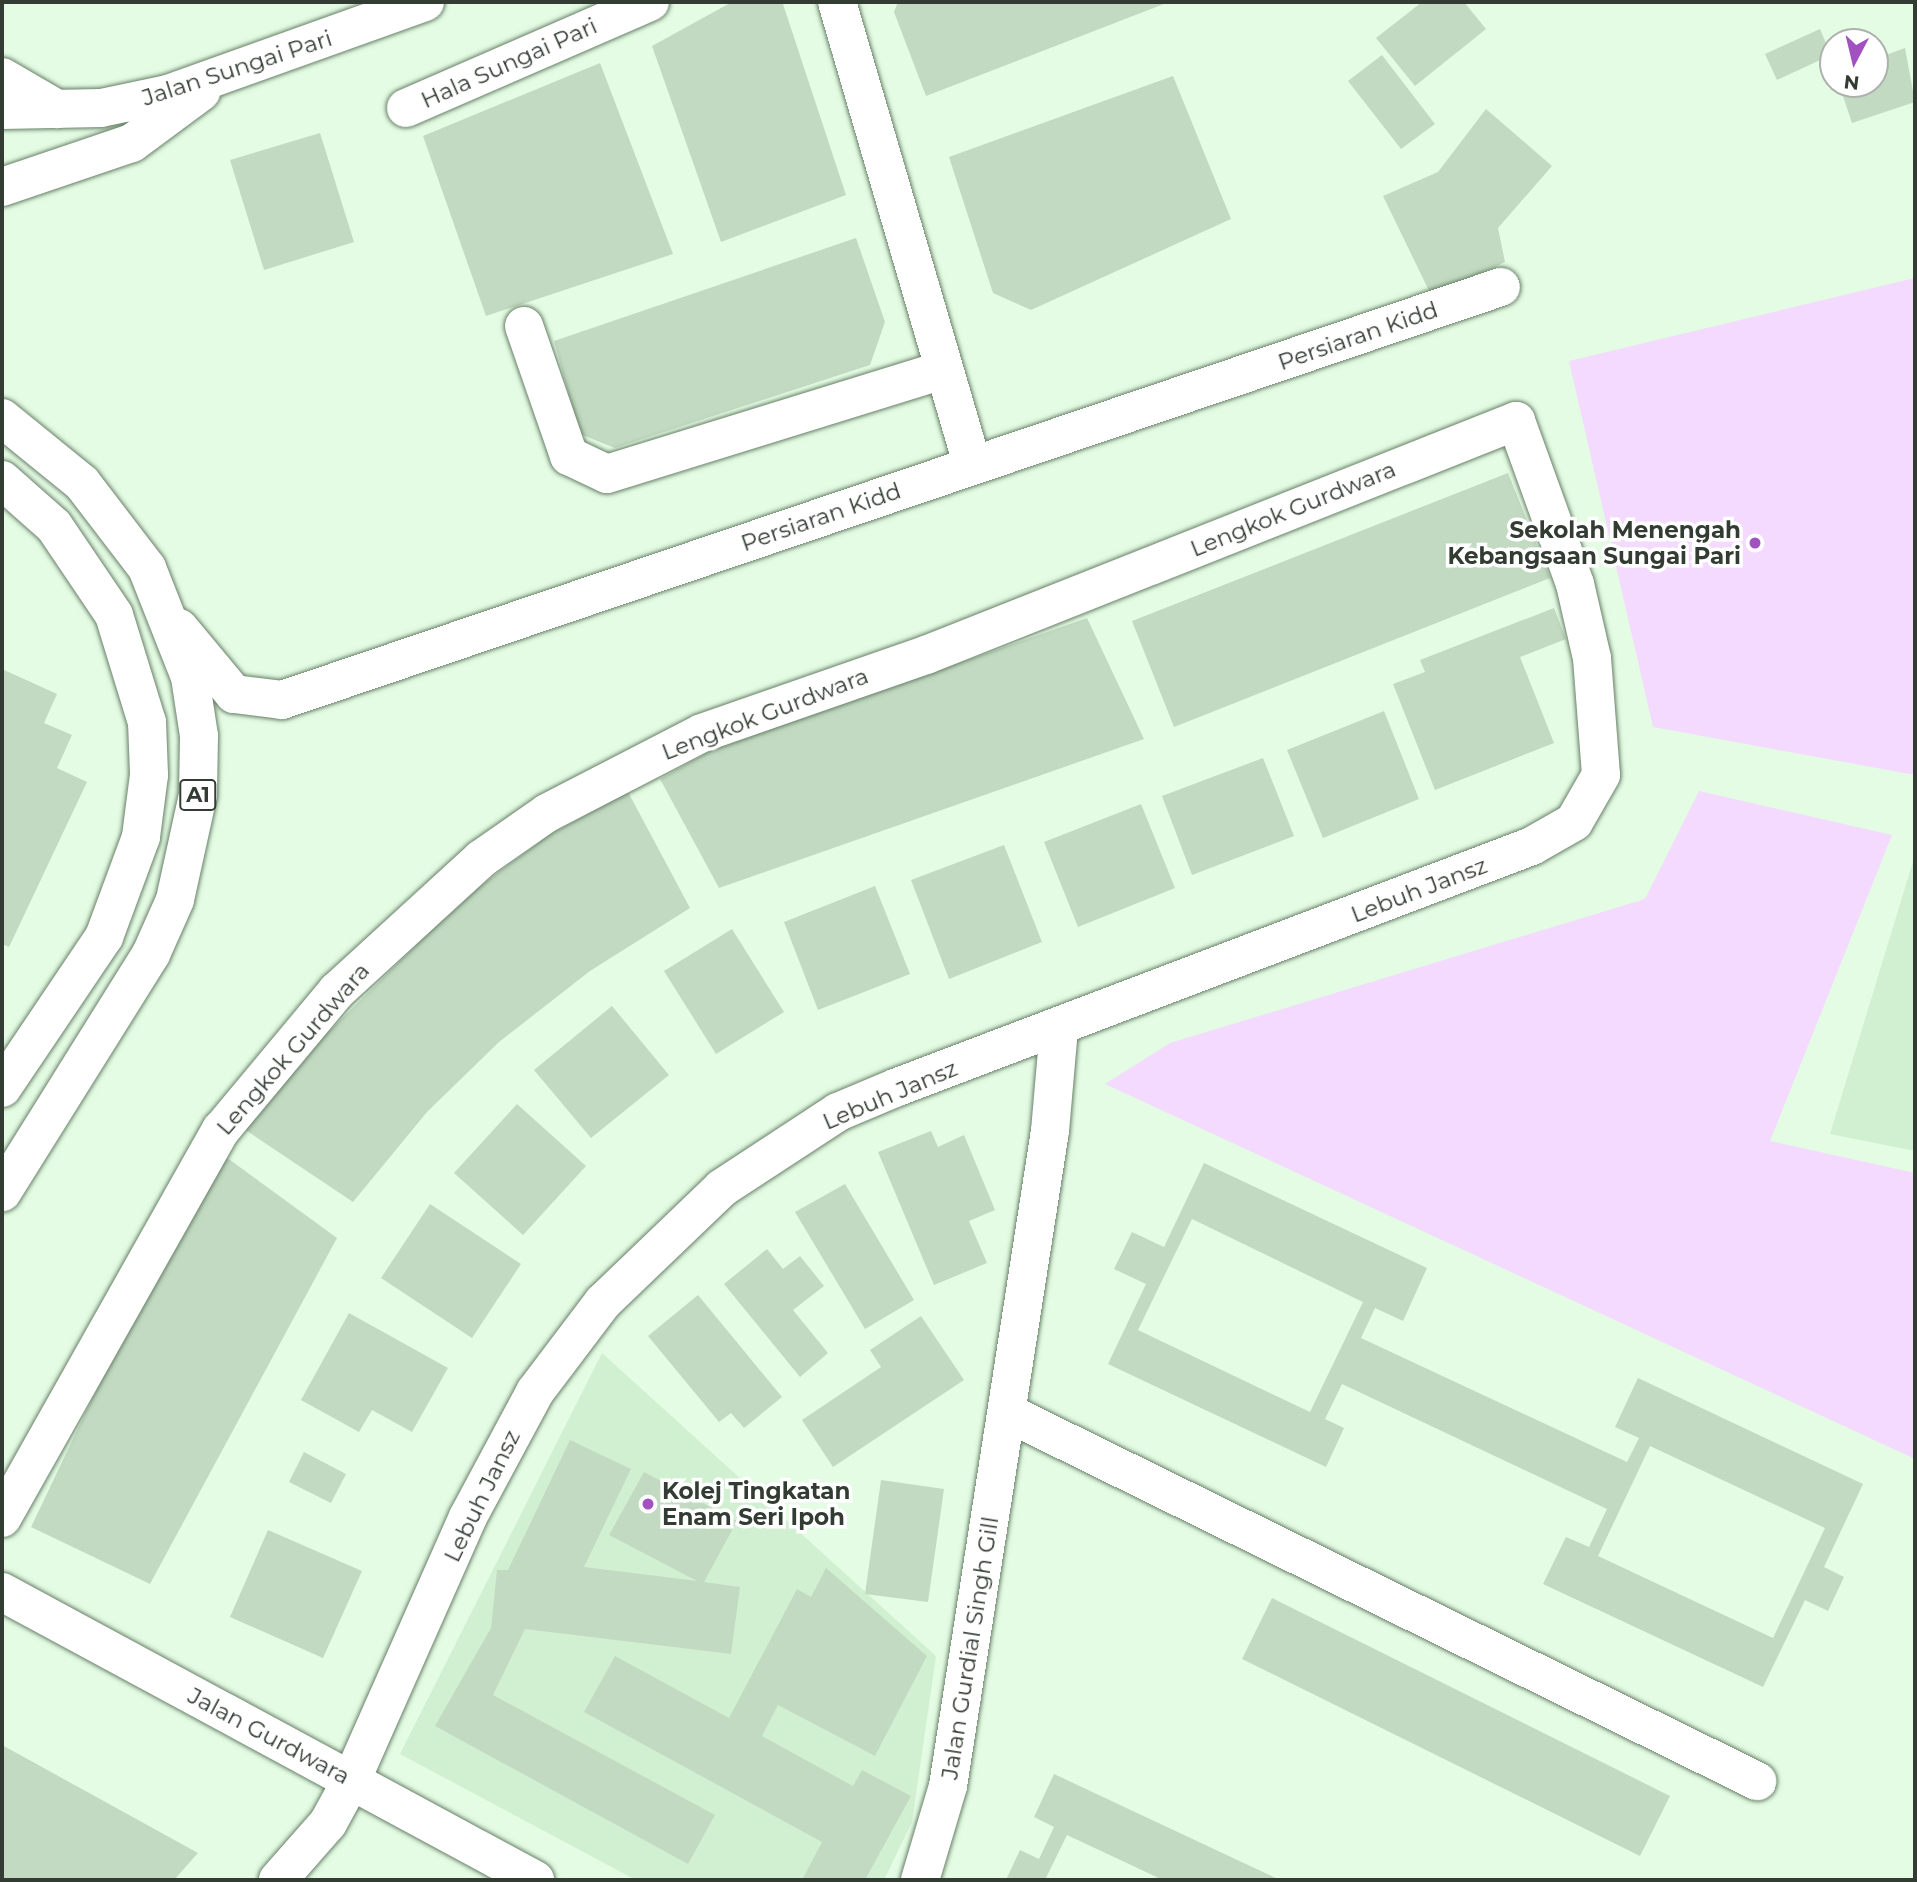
<!DOCTYPE html>
<html>
<head>
<meta charset="utf-8">
<style>
  body { margin:0 }
  #map { position:relative; width:1917px; height:1882px; overflow:hidden; background:#e3fce3; font-family:Montserrat,sans-serif }
  div>[style] { position:absolute }
  .built>* { inset:0; background:#d1f0d1 }
  .green>* { inset:0; background:#f4daff }
  .building>* { inset:0; background:#c2dac1 }
  .roads { filter:drop-shadow(0 0 2px #687f68) drop-shadow(0 0 2px #687f68) }
  .minor>* { height:38px; margin:-19px; padding:0 19px; transform-origin:19px; border-radius:19px; background:#fff }
  .major>* { height:38px; margin:-19px; padding:0 19px; transform-origin:19px; border-radius:19px; background:#fff }
  .dots>* { width:19px; height:19px; translate:-50% -50%; box-sizing:border-box; border:4px solid #fff; border-radius:50% }
  span { translate:-50% -50%; white-space:nowrap; text-align:center; line-height:1.15; -webkit-text-stroke:7px #fff; paint-order:stroke }
  .shield-label span { padding:2px 5px; background:#fff; border:2px solid; border-radius:5px; -webkit-text-stroke-width:0 }
  .shield-label { font-size:21px; color:#323c32; font-weight:700 }
  .street-label { font-size:23px; color:#323c32 }
  .poi-label { font-size:23px; color:#323c32; font-weight:700 }
  .right { translate:-100% -50%; text-align:right }
  .left { translate:0 -50%; text-align:left }
  .frame { position:absolute; inset:0; border:4px solid #323c32; pointer-events:none }
  .north { position:absolute; left:1819px; top:28px; width:70px; height:70px; box-sizing:border-box; background:#fff; border:2px solid #adb1ad; border-radius:50%; rotate:187deg; font-size:19px; font-weight:700; line-height:28px; text-align:center; color:#323c32 }
  .north::after { content:''; display:block; margin:auto; width:24px; height:32px; background:#a251c0; clip-path:polygon(50% 0,100% 100%,50% 72%,0 100%) }
</style>
</head>
<body>
<div id="map">
  <div class="built">
    <i style="clip-path:polygon(1915px 855px,1915px 1151px,1830px 1134px)"></i>
    <i style="clip-path:polygon(602px 1353px,936px 1656px,912px 1822px,884px 1880px,636px 1880px,400px 1754px)"></i>
  </div>
  <div class="green">
    <i style="clip-path:polygon(1915px 278px,1915px 775px,1653px 727px,1569px 361px)"></i>
    <i style="clip-path:polygon(1699px 791px,1892px 835px,1770px 1141px,1915px 1173px,1915px 1459px,1105px 1084px,1170px 1043px,1645px 899px)"></i>
  </div>
  <div class="building">
    <i style="clip-path:polygon(732px 2px,783px 4px,846px 195px,721px 242px,652px 46px)"></i>
    <i style="clip-path:polygon(898px 2px,1169px 2px,926px 96px,894px 12px)"></i>
    <i style="clip-path:polygon(1422px 2px,1464px 2px,1486px 29px,1415px 86px,1376px 38px)"></i>
    <i style="clip-path:polygon(1820px 29px,1831px 55px,1777px 80px,1765px 54px)"></i>
    <i style="clip-path:polygon(1905px 48px,1915px 102px,1852px 123px,1839px 84px,1875px 84px,1875px 59px)"></i>
    <i style="clip-path:polygon(1382px 55px,1435px 124px,1401px 149px,1348px 81px)"></i>
    <i style="clip-path:polygon(600px 63px,673px 254px,486px 316px,423px 136px)"></i>
    <i style="clip-path:polygon(1173px 76px,1231px 219px,1031px 310px,993px 293px,949px 157px)"></i>
    <i style="clip-path:polygon(1486px 109px,1552px 166px,1498px 228px,1505px 262px,1432px 297px,1383px 196px,1438px 172px)"></i>
    <i style="clip-path:polygon(320px 133px,354px 242px,264px 270px,230px 160px)"></i>
    <i style="clip-path:polygon(856px 238px,885px 322px,870px 365px,615px 448px,580px 434px,554px 341px)"></i>
    <i style="clip-path:polygon(1508px 473px,1550px 578px,1174px 727px,1132px 621px)"></i>
    <i style="clip-path:polygon(1554px 608px,1566px 639px,1520px 657px,1554px 743px,1435px 790px,1393px 684px,1425px 672px,1420px 660px)"></i>
    <i style="clip-path:polygon(1087px 618px,1144px 739px,719px 888px,660px 779px,714px 749px)"></i>
    <i style="clip-path:polygon(2px 669px,57px 694px,44px 723px,72px 735px,57px 768px,87px 782px,9px 947px,2px 944px)"></i>
    <i style="clip-path:polygon(1384px 711px,1419px 799px,1323px 838px,1287px 750px)"></i>
    <i style="clip-path:polygon(1263px 758px,1294px 836px,1192px 875px,1162px 796px)"></i>
    <i style="clip-path:polygon(628px 792px,690px 908px,590px 971px,499px 1042px,427px 1112px,353px 1202px,244px 1129px,292px 1068px,463px 899px,549px 835px)"></i>
    <i style="clip-path:polygon(1141px 804px,1175px 888px,1078px 927px,1044px 842px)"></i>
    <i style="clip-path:polygon(1004px 845px,1042px 942px,949px 979px,911px 880px)"></i>
    <i style="clip-path:polygon(875px 886px,910px 974px,818px 1010px,784px 922px)"></i>
    <i style="clip-path:polygon(732px 929px,784px 1012px,716px 1054px,664px 971px)"></i>
    <i style="clip-path:polygon(612px 1006px,669px 1075px,591px 1138px,534px 1070px)"></i>
    <i style="clip-path:polygon(517px 1104px,586px 1166px,523px 1235px,454px 1173px)"></i>
    <i style="clip-path:polygon(931px 1131px,938px 1147px,964px 1135px,995px 1210px,969px 1221px,987px 1263px,934px 1285px,878px 1152px)"></i>
    <i style="clip-path:polygon(226px 1157px,337px 1238px,150px 1584px,31px 1527px,159px 1259px)"></i>
    <i style="clip-path:polygon(evenodd,1204px 1163px,1427px 1268px,1403px 1321px,1375px 1308px,1361px 1338px,1627px 1462px,1639px 1438px,1615px 1427px,1638px 1378px,1863px 1484px,1824px 1567px,1844px 1577px,1828px 1611px,1805px 1600px,1763px 1687px,1543px 1584px,1566px 1537px,1589px 1547px,1607px 1509px,1342px 1384px,1325px 1419px,1344px 1428px,1326px 1467px,1108px 1364px,1146px 1284px,1114px 1269px,1132px 1232px,1164px 1247px,1204px 1163px,1192px 1219px,1363px 1302px,1310px 1412px,1138px 1330px,1192px 1219px,1204px 1163px,1650px 1446px,1825px 1528px,1773px 1638px,1598px 1556px,1650px 1446px)"></i>
    <i style="clip-path:polygon(845px 1184px,914px 1300px,865px 1329px,795px 1212px)"></i>
    <i style="clip-path:polygon(430px 1204px,521px 1264px,472px 1338px,381px 1278px)"></i>
    <i style="clip-path:polygon(767px 1249px,783px 1269px,800px 1256px,824px 1286px,793px 1310px,828px 1353px,800px 1377px,724px 1284px)"></i>
    <i style="clip-path:polygon(698px 1295px,782px 1397px,744px 1428px,731px 1413px,719px 1422px,648px 1336px)"></i>
    <i style="clip-path:polygon(349px 1313px,448px 1368px,412px 1432px,372px 1410px,359px 1432px,301px 1400px)"></i>
    <i style="clip-path:polygon(921px 1316px,964px 1380px,833px 1467px,802px 1420px,881px 1367px,870px 1350px)"></i>
    <i style="clip-path:polygon(570px 1440px,631px 1469px,584px 1567px,697px 1581px,609px 1535px,644px 1472px,737px 1521px,704px 1582px,740px 1587px,731px 1654px,525px 1629px,493px 1695px,715px 1815px,688px 1864px,435px 1726px,491px 1628px,497px 1570px,508px 1570px)"></i>
    <i style="clip-path:polygon(304px 1452px,346px 1474px,331px 1503px,289px 1482px)"></i>
    <i style="clip-path:polygon(881px 1480px,944px 1489px,928px 1602px,865px 1594px)"></i>
    <i style="clip-path:polygon(268px 1530px,362px 1571px,323px 1658px,230px 1617px)"></i>
    <i style="clip-path:polygon(826px 1568px,927px 1656px,875px 1756px,778px 1705px,762px 1736px,853px 1786px,862px 1770px,911px 1796px,865px 1880px,802px 1880px,822px 1842px,584px 1712px,615px 1656px,729px 1718px,797px 1589px,811px 1597px)"></i>
    <i style="clip-path:polygon(1272px 1598px,1670px 1796px,1640px 1856px,1242px 1659px)"></i>
    <i style="clip-path:polygon(2px 1745px,198px 1853px,174px 1880px,2px 1880px)"></i>
    <i style="clip-path:polygon(1054px 1774px,1280px 1880px,1163px 1880px,1067px 1835px,1045px 1880px,1006px 1880px,1020px 1850px,1039px 1859px,1054px 1827px,1034px 1817px)"></i>
  </div>
  <div class="roads">
    <div class="minor">
      <i style="left:837px;top:2px;width:482px;rotate:73.7deg"></i>
      <i style="left:406px;top:108px;width:266px;rotate:-23.5deg"></i>
      <i style="left:524px;top:326px;width:138px;rotate:70.9deg"></i>
      <i style="left:569px;top:456px;width:42px;rotate:25.3deg"></i>
      <i style="left:607px;top:474px;width:353px;rotate:-17.2deg"></i>
      <i style="left:179px;top:628px;width:86px;rotate:50.2deg"></i>
      <i style="left:234px;top:694px;width:48px;rotate:7.1deg"></i>
      <i style="left:282px;top:700px;width:1287px;rotate:-18.72deg"></i>
      <i style="left:1008px;top:1413px;width:835px;rotate:26.17deg"></i>
      <i style="left:2px;top:1518px;width:446px;rotate:-60.6deg"></i>
      <i style="left:221px;top:1130px;width:181px;rotate:-50.2deg"></i>
      <i style="left:337px;top:991px;width:195px;rotate:-42.5deg"></i>
      <i style="left:481px;top:859px;width:80px;rotate:-34.9deg"></i>
      <i style="left:547px;top:813px;width:174px;rotate:-27.3deg"></i>
      <i style="left:702px;top:733px;width:237px;rotate:-19.2deg"></i>
      <i style="left:926px;top:655px;width:635px;rotate:-21.63deg"></i>
      <i style="left:1516px;top:421px;width:173px;rotate:70.1deg"></i>
      <i style="left:1575px;top:584px;width:76px;rotate:77.1deg"></i>
      <i style="left:1592px;top:658px;width:117px;rotate:85.6deg"></i>
      <i style="left:1601px;top:775px;width:54px;rotate:119.9deg"></i>
      <i style="left:1574px;top:822px;width:48px;rotate:150.3deg"></i>
      <i style="left:1532px;top:846px;width:681px;rotate:159.2deg"></i>
      <i style="left:895px;top:1088px;width:62px;rotate:157.2deg"></i>
      <i style="left:838px;top:1112px;width:139px;rotate:146.8deg"></i>
      <i style="left:722px;top:1188px;width:165px;rotate:136.2deg"></i>
      <i style="left:603px;top:1302px;width:113px;rotate:127.1deg"></i>
      <i style="left:535px;top:1392px;width:142px;rotate:118.2deg"></i>
      <i style="left:468px;top:1517px;width:289px;rotate:113.9deg"></i>
      <i style="left:351px;top:1781px;width:48px;rotate:118.7deg"></i>
      <i style="left:328px;top:1823px;width:76px;rotate:131.3deg"></i>
      <i style="left:2px;top:1592px;width:606px;rotate:28.38deg"></i>
      <i style="left:920px;top:1880px;width:98px;rotate:-73.4deg"></i>
      <i style="left:948px;top:1786px;width:663px;rotate:-81.15deg"></i>
      <i style="left:1050px;top:1131px;width:102px;rotate:-85deg"></i>
    </div>
    <div class="major">
      <i style="left:2px;top:77px;width:64px;rotate:30.2deg"></i>
      <i style="left:2px;top:110px;width:99px;rotate:-1.2deg"></i>
      <i style="left:101px;top:108px;width:68px;rotate:-11.8deg"></i>
      <i style="left:168px;top:94px;width:273px;rotate:-19.7deg"></i>
      <i style="left:2px;top:187px;width:137px;rotate:-18.7deg"></i>
      <i style="left:132px;top:143px;width:86px;rotate:-36.5deg"></i>
      <i style="left:2px;top:418px;width:103px;rotate:39.1deg"></i>
      <i style="left:82px;top:483px;width:107px;rotate:52.6deg"></i>
      <i style="left:147px;top:568px;width:117px;rotate:68.5deg"></i>
      <i style="left:190px;top:677px;width:60px;rotate:81.3deg"></i>
      <i style="left:199px;top:736px;width:59px;rotate:91deg"></i>
      <i style="left:198px;top:795px;width:107px;rotate:102.4deg"></i>
      <i style="left:175px;top:900px;width:59px;rotate:114deg"></i>
      <i style="left:151px;top:954px;width:281px;rotate:122deg"></i>
      <i style="left:2px;top:480px;width:69px;rotate:41.5deg"></i>
      <i style="left:54px;top:526px;width:107px;rotate:56deg"></i>
      <i style="left:114px;top:615px;width:112px;rotate:72.9deg"></i>
      <i style="left:147px;top:722px;width:53px;rotate:87.8deg"></i>
      <i style="left:149px;top:775px;width:63px;rotate:97.4deg"></i>
      <i style="left:141px;top:837px;width:107px;rotate:110.3deg"></i>
      <i style="left:104px;top:937px;width:182px;rotate:124deg"></i>
    </div>
  </div>
  <div class="dots">
    <i style="left:1755px;top:543px;background:#a251c0"></i>
    <i style="left:648px;top:1504px;background:#a251c0"></i>
  </div>
  <div class="shield-label">
    <span style="left:198px;top:795px">A1</span>
  </div>
  <div class="street-label">
    <span style="left:509px;top:63px;rotate:-24deg">Hala Sungai Pari</span>
    <span style="left:237px;top:68px;rotate:-18deg">Jalan Sungai Pari</span>
    <span style="left:1358px;top:336px;rotate:-19deg">Persiaran Kidd</span>
    <span style="left:1293px;top:509px;rotate:-22deg">Lengkok Gurdwara</span>
    <span style="left:821px;top:517px;rotate:-19deg">Persiaran Kidd</span>
    <span style="left:765px;top:714px;rotate:-21deg">Lengkok Gurdwara</span>
    <span style="left:1419px;top:890px;rotate:-21deg">Lebuh Jansz</span>
    <span style="left:293px;top:1049px;rotate:-49deg">Lengkok Gurdwara</span>
    <span style="left:890px;top:1095px;rotate:-23deg">Lebuh Jansz</span>
    <span style="left:482px;top:1496px;rotate:-64deg">Lebuh Jansz</span>
    <span style="left:970px;top:1648px;rotate:-81deg">Jalan Gurdial Singh Gill</span>
    <span style="left:269px;top:1736px;rotate:28deg">Jalan Gurdwara</span>
  </div>
  <div class="poi-label">
    <span class="right" style="left:1741px;top:543px">Sekolah Menengah<br>Kebangsaan Sungai Pari</span>
    <span class="left" style="left:662px;top:1504px">Kolej Tingkatan<br>Enam Seri Ipoh</span>
  </div>
  <div class="frame"></div>
  <div class="north">N</div>
</div>
</body>
</html>
